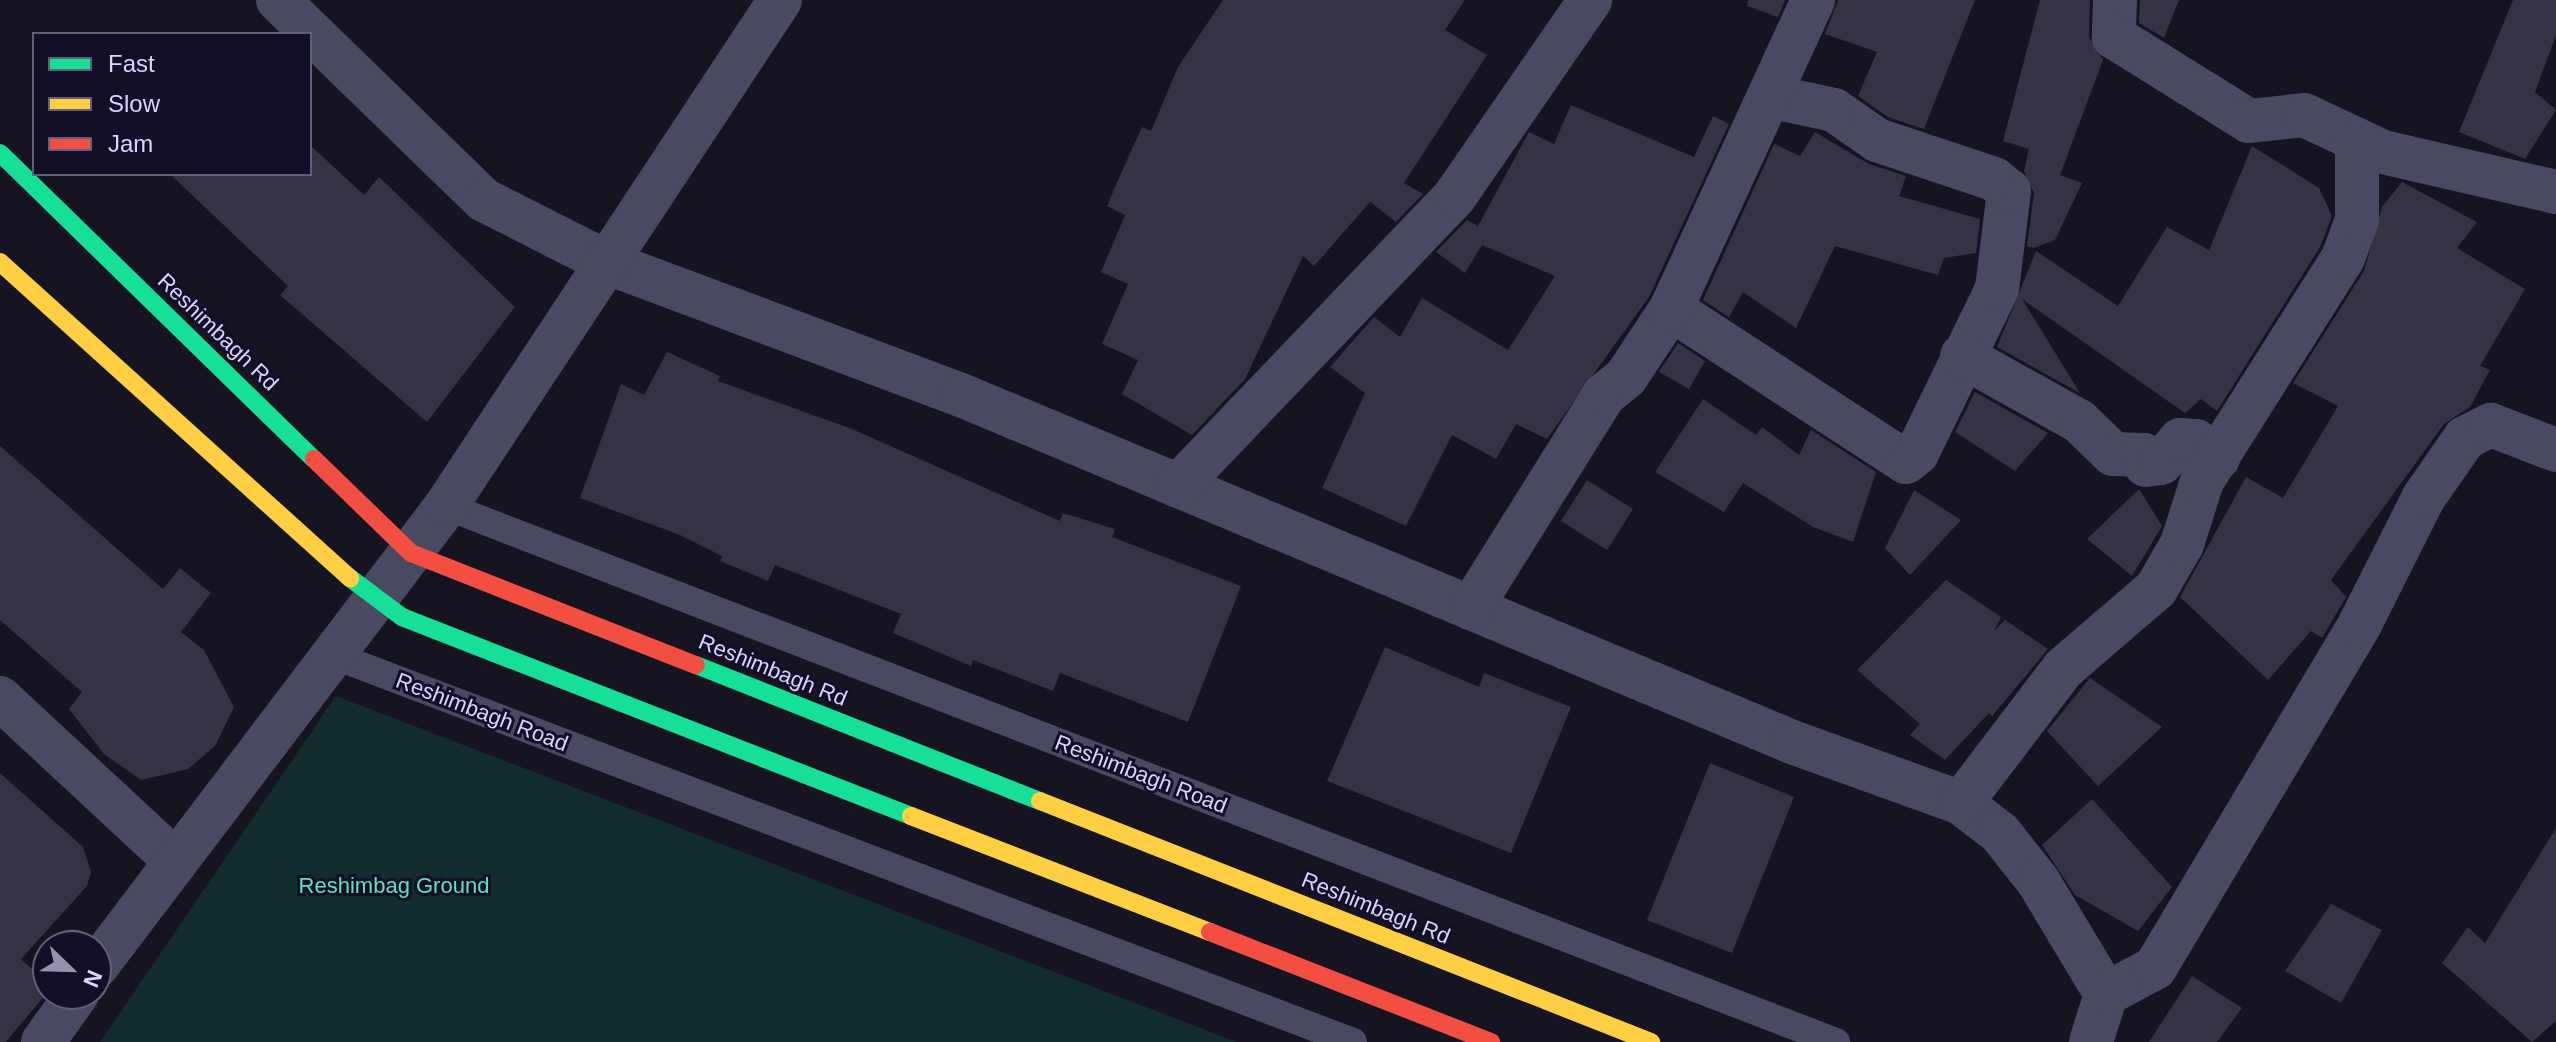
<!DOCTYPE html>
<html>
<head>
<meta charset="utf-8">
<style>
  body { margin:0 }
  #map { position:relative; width:2556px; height:1042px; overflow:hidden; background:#161421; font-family:Helvetica,sans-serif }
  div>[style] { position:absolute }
  .green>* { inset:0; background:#132c2d }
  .building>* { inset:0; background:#343243 }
  .lane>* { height:28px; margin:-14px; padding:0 14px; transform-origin:14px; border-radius:14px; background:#4a4962 }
  .street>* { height:44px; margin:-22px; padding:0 22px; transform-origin:22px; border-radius:22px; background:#4a4962 }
  .fast>* { height:18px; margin:-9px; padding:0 9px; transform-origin:9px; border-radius:9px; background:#16e098 }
  .slow>* { height:18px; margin:-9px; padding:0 9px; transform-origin:9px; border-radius:9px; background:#ffcf43 }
  .jam>* { height:18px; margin:-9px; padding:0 9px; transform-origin:9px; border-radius:9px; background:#f24e42 }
  span { translate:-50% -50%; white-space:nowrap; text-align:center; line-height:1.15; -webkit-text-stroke:6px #130f26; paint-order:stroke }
  .street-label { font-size:22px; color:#d9d4ff }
  .park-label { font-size:22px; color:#5fe0c0 }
  .legend { position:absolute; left:32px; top:32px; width:280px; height:144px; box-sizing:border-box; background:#130f26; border:2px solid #625e7d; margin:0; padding:10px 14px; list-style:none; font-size:24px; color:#d9d4ff }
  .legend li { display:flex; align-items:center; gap:16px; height:40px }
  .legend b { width:40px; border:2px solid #625e7d }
  .north { position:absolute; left:32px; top:930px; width:80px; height:80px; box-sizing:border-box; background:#130f26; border:2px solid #625e7d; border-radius:50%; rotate:113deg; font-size:22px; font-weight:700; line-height:32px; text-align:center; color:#d9d4ff }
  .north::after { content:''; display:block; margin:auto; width:28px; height:36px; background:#9591b1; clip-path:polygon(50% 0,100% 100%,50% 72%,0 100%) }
</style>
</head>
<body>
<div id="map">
  <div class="green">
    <i style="clip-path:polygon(336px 696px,1237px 1042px,100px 1042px)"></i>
  </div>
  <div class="building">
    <i style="clip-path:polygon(1223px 0,1465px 0,1445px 30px,1487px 55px,1404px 183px,1423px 194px,1396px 222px,1370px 202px,1314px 266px,1303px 256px,1245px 379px,1192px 435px,1122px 394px,1138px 360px,1102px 344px,1128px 284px,1101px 272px,1125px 215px,1107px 206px,1126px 162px,1142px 127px,1151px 131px,1178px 67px)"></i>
    <i style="clip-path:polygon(1748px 0,1785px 0,1778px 17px,1747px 6px)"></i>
    <i style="clip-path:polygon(1838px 0,1975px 0,1924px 129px,1888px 117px,1858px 96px,1877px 52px,1825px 34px)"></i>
    <i style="clip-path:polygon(2040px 0,2090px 0,2089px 37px,2103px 60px,2060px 175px,2082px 183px,2055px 240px,2033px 248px,2027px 246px,2034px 193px,2024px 171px,2029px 149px,2003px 141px)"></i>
    <i style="clip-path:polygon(2140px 0,2179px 0,2164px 38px,2139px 23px)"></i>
    <i style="clip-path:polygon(2513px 0,2556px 0,2556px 35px,2535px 92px,2556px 110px,2525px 159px,2459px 132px)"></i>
    <i style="clip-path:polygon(1571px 105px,1694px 157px,1713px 116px,1729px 124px,1649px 297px,1547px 439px,1516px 424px,1496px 459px,1452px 435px,1406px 526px,1322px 488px,1365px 393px,1330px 367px,1374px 317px,1400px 337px,1422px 298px,1508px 350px,1555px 276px,1482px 245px,1465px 273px,1436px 252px,1467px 220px,1478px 226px,1529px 132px,1554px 144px)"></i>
    <i style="clip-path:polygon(1815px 132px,1869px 164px,1906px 176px,1899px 196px,1980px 219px,1976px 253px,1944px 258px,1938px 275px,1835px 246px,1796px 328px,1743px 292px,1729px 317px,1703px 300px,1774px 144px,1800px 156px)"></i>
    <i style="clip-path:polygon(310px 145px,364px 195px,379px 177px,515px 307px,427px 422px,280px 295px,288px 286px,170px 174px,310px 174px)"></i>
    <i style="clip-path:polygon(2252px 146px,2319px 188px,2332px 216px,2320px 247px,2217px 411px,2201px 399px,2185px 413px,2022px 299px,2080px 393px,1997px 347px,2036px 251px,2118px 306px,2167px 227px,2209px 250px)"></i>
    <i style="clip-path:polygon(2402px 182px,2477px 222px,2457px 248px,2525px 289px,2480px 366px,2490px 370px,2470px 407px,2444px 424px,2331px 580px,2346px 597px,2322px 638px,2311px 631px,2268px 680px,2180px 597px,2246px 477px,2283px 498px,2338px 406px,2293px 383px,2364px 271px,2382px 207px)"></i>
    <i style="clip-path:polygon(1678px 343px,1705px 361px,1689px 389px,1659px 372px)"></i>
    <i style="clip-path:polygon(667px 352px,720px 376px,718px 381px,852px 429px,1060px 521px,1063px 513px,1115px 529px,1112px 537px,1241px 586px,1188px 722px,1060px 673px,1053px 691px,973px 660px,971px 666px,893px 633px,901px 614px,775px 565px,768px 581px,720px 561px,722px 556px,680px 535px,580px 498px,621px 384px,644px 395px)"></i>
    <i style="clip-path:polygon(1975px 392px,2048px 433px,2015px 471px,1955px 432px)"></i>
    <i style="clip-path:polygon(1703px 399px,1756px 435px,1762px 427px,1799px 455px,1811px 430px,1876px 472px,1853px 542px,1813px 527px,1743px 483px,1724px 512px,1655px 472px)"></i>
    <i style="clip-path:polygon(0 446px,163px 589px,180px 568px,211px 593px,181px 632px,204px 650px,234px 707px,215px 746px,188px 769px,141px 780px,104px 754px,69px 709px,82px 692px,0 620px)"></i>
    <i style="clip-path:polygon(1587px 480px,1633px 509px,1607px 550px,1561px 521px)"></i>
    <i style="clip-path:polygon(2139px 489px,2162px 526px,2132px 576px,2087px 539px)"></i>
    <i style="clip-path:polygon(1914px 490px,1961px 520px,1910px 575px,1885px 548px)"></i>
    <i style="clip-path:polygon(1946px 580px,2001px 617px,1994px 631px,2005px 620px,2048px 649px,1992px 716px,1989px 713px,1945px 760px,1910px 735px,1920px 724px,1857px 670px)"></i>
    <i style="clip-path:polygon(1385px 647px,1479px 687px,1484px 673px,1571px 707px,1511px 853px,1327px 781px)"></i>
    <i style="clip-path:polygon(2090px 678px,2162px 727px,2098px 786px,2047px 731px)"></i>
    <i style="clip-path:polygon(1710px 763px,1794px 797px,1732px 953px,1647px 920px)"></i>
    <i style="clip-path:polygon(0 773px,83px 847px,91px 872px,87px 886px,21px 959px,46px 982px,39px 990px,45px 995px,6px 1042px,0 1042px)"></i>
    <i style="clip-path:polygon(2092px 799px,2172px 887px,2138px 931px,2075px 895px,2042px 845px)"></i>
    <i style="clip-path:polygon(2556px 828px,2556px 1021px,2532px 1042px,2442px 963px,2468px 927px,2485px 943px)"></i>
    <i style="clip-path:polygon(2331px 904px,2382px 930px,2341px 1003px,2285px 971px)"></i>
    <i style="clip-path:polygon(2192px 976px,2242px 1008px,2217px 1042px,2149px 1042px)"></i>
  </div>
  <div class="lane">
    <i style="left:446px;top:506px;width:1490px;rotate:21.09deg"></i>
    <i style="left:330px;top:654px;width:1094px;rotate:20.77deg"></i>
  </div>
  <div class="street">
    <i style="left:278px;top:0;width:287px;rotate:44.2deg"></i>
    <i style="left:484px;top:200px;width:139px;rotate:26.9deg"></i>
    <i style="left:608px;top:263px;width:377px;rotate:20.5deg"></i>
    <i style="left:961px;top:395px;width:901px;rotate:22.66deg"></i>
    <i style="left:1792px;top:742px;width:180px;rotate:19.8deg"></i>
    <i style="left:1961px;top:803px;width:49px;rotate:37.6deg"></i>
    <i style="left:2000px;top:833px;width:61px;rotate:51.6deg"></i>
    <i style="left:2038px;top:881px;width:132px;rotate:59deg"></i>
    <i style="left:2106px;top:994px;width:50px;rotate:107.4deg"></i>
    <i style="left:2115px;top:0;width:37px;rotate:92deg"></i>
    <i style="left:2114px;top:37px;width:159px;rotate:31.9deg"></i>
    <i style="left:2249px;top:121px;width:55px;rotate:-6.2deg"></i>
    <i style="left:2304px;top:115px;width:87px;rotate:25.1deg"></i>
    <i style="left:2383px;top:152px;width:178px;rotate:13deg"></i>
    <i style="left:1671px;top:309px;width:280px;rotate:33.1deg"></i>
    <i style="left:1906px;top:462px;width:14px;rotate:-39deg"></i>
    <i style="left:1917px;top:453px;width:182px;rotate:-64deg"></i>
    <i style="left:1997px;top:289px;width:99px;rotate:-83deg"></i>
    <i style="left:2009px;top:191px;width:19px;rotate:-141deg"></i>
    <i style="left:1994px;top:179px;width:123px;rotate:-161.6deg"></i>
    <i style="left:1877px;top:140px;width:52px;rotate:-145.1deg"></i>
    <i style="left:1834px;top:110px;width:66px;rotate:-167.8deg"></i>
    <i style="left:1962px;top:356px;width:134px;rotate:29.1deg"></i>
    <i style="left:2079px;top:421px;width:47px;rotate:44.1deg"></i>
    <i style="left:2113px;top:454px;width:31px;rotate:2deg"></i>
    <i style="left:2144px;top:455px;width:10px;rotate:79deg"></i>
    <i style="left:2146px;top:465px;width:15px;rotate:-8deg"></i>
    <i style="left:2161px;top:463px;width:30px;rotate:-50deg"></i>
    <i style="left:2180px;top:440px;width:16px;rotate:4deg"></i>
    <i style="left:2196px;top:441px;width:28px;rotate:38deg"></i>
    <i style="left:1178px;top:486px;width:401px;rotate:-46.3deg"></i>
    <i style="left:1455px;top:196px;width:238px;rotate:-55.4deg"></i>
    <i style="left:1471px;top:608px;width:251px;rotate:-58deg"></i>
    <i style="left:1604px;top:395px;width:28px;rotate:-39deg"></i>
    <i style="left:1626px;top:377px;width:82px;rotate:-56.5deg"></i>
    <i style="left:1671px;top:309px;width:340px;rotate:-65.3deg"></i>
    <i style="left:0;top:698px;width:236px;rotate:42.9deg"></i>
    <i style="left:1961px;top:803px;width:170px;rotate:-52.7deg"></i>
    <i style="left:2064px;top:668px;width:121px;rotate:-40.7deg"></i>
    <i style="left:2156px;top:589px;width:52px;rotate:-60deg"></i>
    <i style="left:2182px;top:544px;width:66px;rotate:-72.4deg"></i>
    <i style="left:2202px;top:481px;width:264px;rotate:-57.7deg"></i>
    <i style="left:2343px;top:258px;width:40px;rotate:-69.8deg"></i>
    <i style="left:2357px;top:220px;width:78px;rotate:-90deg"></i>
    <i style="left:96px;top:967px;width:579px;rotate:-52.79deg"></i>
    <i style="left:446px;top:506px;width:606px;rotate:-56.57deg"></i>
    <i style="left:2106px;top:994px;width:55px;rotate:-28deg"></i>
    <i style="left:2155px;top:968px;width:400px;rotate:-59.2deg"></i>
    <i style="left:2360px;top:624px;width:142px;rotate:-63.3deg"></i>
    <i style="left:2424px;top:497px;width:72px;rotate:-55.2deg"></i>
    <i style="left:2465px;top:438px;width:29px;rotate:-27deg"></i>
    <i style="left:2491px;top:425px;width:70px;rotate:21deg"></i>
    <i style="left:43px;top:1042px;width:59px;rotate:-54.7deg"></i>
  </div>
  <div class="fast">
    <i style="left:0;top:153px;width:438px;rotate:44.3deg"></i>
    <i style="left:350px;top:578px;width:65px;rotate:36.9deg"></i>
    <i style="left:402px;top:617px;width:547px;rotate:21.35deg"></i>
    <i style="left:696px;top:665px;width:370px;rotate:21.6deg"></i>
  </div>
  <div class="slow">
    <i style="left:0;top:262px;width:472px;rotate:42.1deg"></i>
    <i style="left:1040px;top:801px;width:657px;rotate:21.53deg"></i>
    <i style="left:911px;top:816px;width:321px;rotate:21.2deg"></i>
  </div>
  <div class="jam">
    <i style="left:314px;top:459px;width:135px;rotate:44.1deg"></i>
    <i style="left:411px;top:553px;width:306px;rotate:21.5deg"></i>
    <i style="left:1210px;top:932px;width:302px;rotate:21.4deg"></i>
  </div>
  <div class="street-label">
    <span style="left:218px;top:332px;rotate:44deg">Reshimbagh Rd</span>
    <span style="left:773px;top:670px;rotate:22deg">Reshimbagh Rd</span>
    <span style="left:482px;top:712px;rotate:21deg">Reshimbagh Road</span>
    <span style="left:1141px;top:774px;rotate:21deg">Reshimbagh Road</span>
    <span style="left:1376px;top:908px;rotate:22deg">Reshimbagh Rd</span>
  </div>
  <div class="park-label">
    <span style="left:394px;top:886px">Reshimbag Ground</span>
  </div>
  <ul class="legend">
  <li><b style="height:10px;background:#16e098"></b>Fast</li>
  <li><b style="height:10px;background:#ffcf43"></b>Slow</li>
  <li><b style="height:10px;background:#f24e42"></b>Jam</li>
  </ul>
  <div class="north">N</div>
</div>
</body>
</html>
